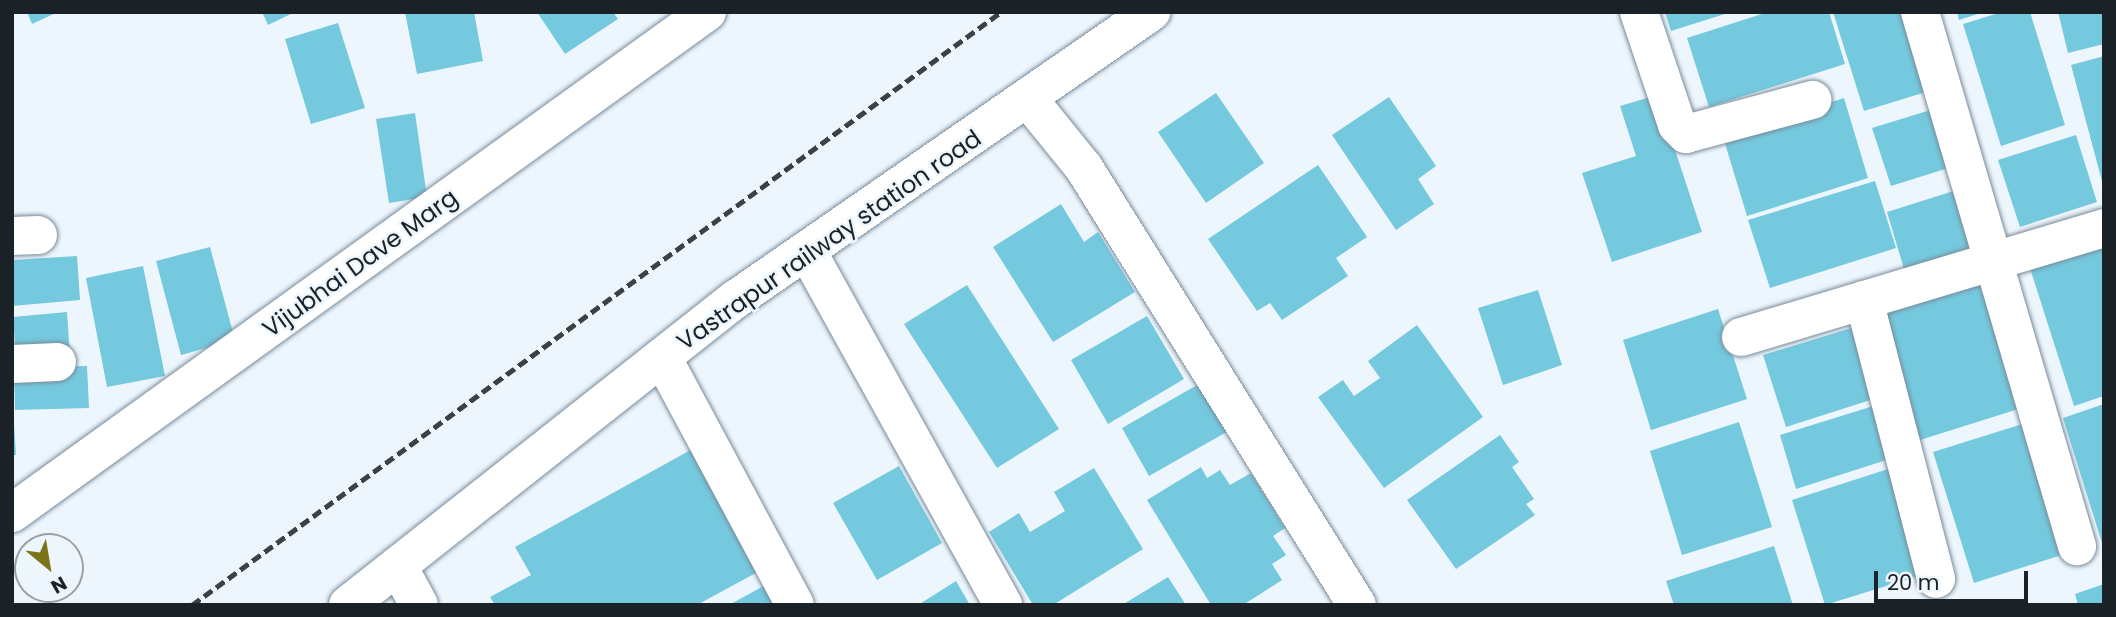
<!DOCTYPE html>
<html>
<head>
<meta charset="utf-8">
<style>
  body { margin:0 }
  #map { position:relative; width:2116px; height:617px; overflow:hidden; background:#eef6fd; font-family:Poppins,sans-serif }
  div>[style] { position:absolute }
  .building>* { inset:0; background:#75c9df }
  .roads { filter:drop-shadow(0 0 2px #788b9a) drop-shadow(0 0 2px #788b9a) }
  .street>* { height:38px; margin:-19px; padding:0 19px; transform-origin:19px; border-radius:19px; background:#fff }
  .secondary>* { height:38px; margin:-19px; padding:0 19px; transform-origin:19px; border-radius:19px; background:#fff }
  .rail>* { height:5px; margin-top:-2.5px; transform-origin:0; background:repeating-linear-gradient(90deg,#3a4147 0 10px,transparent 0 15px) }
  span { translate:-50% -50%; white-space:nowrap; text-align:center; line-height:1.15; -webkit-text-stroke:5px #eef6fd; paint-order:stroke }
  .street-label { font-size:24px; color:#1a2127 }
  .frame { position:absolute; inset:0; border:14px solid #1a2127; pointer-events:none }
  .north { position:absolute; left:14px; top:533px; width:70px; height:70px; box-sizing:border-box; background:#eef6fd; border:2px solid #99a1a7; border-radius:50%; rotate:150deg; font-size:19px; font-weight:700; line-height:28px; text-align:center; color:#1a2127 }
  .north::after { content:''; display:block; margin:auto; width:24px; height:32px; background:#7c7518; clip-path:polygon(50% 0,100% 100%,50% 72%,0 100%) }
  .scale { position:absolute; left:1874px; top:571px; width:154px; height:32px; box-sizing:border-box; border:4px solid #1a2127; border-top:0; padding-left:9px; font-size:21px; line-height:24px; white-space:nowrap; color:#1a2127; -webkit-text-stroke:5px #eef6fd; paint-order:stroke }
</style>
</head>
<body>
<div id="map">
  <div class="building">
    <i style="clip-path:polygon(27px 12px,58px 12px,32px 24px)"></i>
    <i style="clip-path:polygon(262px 12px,295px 12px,268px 25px)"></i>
    <i style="clip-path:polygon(405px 12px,474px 12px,483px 61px,417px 74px)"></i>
    <i style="clip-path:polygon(537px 12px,613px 12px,618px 19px,565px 54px)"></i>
    <i style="clip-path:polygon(1665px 12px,1728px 12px,1728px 13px,1671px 31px)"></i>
    <i style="clip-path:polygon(1768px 12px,1829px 12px,1845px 64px,1709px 107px,1687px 38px)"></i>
    <i style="clip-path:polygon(1833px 12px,1915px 12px,1939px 88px,1864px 111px)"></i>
    <i style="clip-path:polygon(1957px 12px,1981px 12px,1981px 13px,1959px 20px)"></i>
    <i style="clip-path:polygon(2002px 12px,2030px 12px,2065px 125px,2001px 146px,1963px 24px)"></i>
    <i style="clip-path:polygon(2058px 12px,2104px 12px,2104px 44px,2068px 53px)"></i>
    <i style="clip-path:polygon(338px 23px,365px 108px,311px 124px,285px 39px)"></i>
    <i style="clip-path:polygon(2104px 56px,2104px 185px,2103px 185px,2071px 65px)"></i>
    <i style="clip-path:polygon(1216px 93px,1264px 163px,1206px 203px,1158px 132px)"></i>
    <i style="clip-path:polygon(1657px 95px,1702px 232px,1612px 262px,1582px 173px,1636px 156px,1620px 106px)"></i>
    <i style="clip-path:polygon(1389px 97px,1436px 166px,1418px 179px,1434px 204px,1396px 230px,1332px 135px)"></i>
    <i style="clip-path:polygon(1844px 98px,1868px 178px,1747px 216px,1723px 137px)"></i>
    <i style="clip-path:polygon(1940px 107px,1958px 165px,1891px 186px,1872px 128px)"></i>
    <i style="clip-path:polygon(415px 113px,427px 197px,389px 203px,376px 119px)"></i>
    <i style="clip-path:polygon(2076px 135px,2097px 202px,2020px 227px,1998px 160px)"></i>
    <i style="clip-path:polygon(1318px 165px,1367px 237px,1336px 258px,1348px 276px,1282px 320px,1270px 303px,1257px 311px,1208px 239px)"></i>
    <i style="clip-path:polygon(1875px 181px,1896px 248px,1770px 288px,1748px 220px)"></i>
    <i style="clip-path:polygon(1960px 189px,1977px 246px,1904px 269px,1887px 212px)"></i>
    <i style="clip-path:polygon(1061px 204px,1084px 242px,1098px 232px,1135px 292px,1053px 342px,993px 247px)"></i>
    <i style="clip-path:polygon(2104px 239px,2104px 396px,2074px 406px,2028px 262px)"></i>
    <i style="clip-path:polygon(210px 247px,235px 340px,181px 355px,156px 261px)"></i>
    <i style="clip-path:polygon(77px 256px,80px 300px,12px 306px,12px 260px)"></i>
    <i style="clip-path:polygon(143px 266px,165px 376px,107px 387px,86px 278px)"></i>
    <i style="clip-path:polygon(1987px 273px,2028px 406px,1920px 440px,1879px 308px)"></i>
    <i style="clip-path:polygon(967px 285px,1059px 429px,997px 468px,904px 324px)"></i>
    <i style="clip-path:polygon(1538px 290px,1562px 365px,1503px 385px,1478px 308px)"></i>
    <i style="clip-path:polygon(1718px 309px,1747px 399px,1651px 430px,1623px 340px)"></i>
    <i style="clip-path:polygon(67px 312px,70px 356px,16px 360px,13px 317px)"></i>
    <i style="clip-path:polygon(1147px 316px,1184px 379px,1108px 424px,1071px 360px)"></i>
    <i style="clip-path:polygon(1417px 325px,1483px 417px,1384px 488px,1318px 397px,1343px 380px,1354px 396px,1380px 378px,1368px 361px)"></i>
    <i style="clip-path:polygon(1861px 325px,1883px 396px,1786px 427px,1763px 355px)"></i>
    <i style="clip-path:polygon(87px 366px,89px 408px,15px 410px,14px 368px)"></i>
    <i style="clip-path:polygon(1204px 381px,1232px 429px,1149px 476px,1122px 428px)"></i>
    <i style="clip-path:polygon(1883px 403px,1899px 456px,1796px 489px,1780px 435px)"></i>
    <i style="clip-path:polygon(2104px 404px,2104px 546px,2103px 546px,2063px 418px)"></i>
    <i style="clip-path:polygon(2032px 421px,2074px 551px,1974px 583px,1933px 452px)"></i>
    <i style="clip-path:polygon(1739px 422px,1772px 527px,1682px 555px,1650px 451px)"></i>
    <i style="clip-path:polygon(12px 423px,14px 423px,16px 455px,12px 455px)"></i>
    <i style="clip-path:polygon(1500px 435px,1519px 462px,1512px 467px,1534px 499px,1526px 504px,1535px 515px,1456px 569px,1407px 500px)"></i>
    <i style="clip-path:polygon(696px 447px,763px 569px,697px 605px,495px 605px,490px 597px,531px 575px,515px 547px)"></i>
    <i style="clip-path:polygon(899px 466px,942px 543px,877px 580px,833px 503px)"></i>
    <i style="clip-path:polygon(1201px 467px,1207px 478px,1220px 470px,1230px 485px,1251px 473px,1285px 528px,1273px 536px,1286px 555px,1272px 564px,1282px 580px,1243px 605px,1211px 605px,1147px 500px)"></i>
    <i style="clip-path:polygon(1094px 468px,1143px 549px,1053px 605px,1033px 605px,989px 532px,1019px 513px,1030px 532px,1065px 511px,1054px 492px)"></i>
    <i style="clip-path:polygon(1891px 468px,1925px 574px,1825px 605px,1792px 500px)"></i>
    <i style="clip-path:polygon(1774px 546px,1793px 605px,1674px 605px,1666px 581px)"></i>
    <i style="clip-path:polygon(1168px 577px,1186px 605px,1122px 605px)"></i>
    <i style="clip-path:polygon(956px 581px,970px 605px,918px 605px)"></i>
    <i style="clip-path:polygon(767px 584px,779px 605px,729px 605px)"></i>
    <i style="clip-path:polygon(2104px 584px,2104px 605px,2078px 605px,2075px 594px)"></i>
  </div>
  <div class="roads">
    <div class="street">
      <i style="left:1639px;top:12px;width:119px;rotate:71.4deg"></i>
      <i style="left:1677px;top:125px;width:13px;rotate:45deg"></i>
      <i style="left:1686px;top:134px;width:131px;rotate:-15.1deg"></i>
      <i style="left:1920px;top:12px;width:557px;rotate:73.62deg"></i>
      <i style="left:1029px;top:100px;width:87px;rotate:51deg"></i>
      <i style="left:1084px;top:168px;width:515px;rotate:58.01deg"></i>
      <i style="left:12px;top:236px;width:26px;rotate:-2deg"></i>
      <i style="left:807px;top:251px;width:405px;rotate:61deg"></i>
      <i style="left:1864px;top:300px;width:288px;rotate:75.5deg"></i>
      <i style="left:1741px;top:337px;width:379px;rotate:-16.7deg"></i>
      <i style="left:662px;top:357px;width:281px;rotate:61.8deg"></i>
      <i style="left:12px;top:364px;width:45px;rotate:-2.5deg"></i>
      <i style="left:398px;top:566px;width:44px;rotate:61.7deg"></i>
    </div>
    <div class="secondary">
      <i style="left:12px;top:513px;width:857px;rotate:-35.79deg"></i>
      <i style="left:348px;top:605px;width:494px;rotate:-38.3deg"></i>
      <i style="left:736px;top:299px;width:505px;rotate:-34.67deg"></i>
    </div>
  </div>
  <div class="rail">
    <i style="left:192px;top:605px;width:1003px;rotate:-36.24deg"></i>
  </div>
  <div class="street-label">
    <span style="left:829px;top:240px;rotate:-35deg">Vastrapur railway station road</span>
    <span style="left:360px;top:263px;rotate:-36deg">Vijubhai Dave Marg</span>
  </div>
  <div class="frame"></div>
  <div class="north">N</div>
  <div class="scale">20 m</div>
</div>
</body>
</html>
